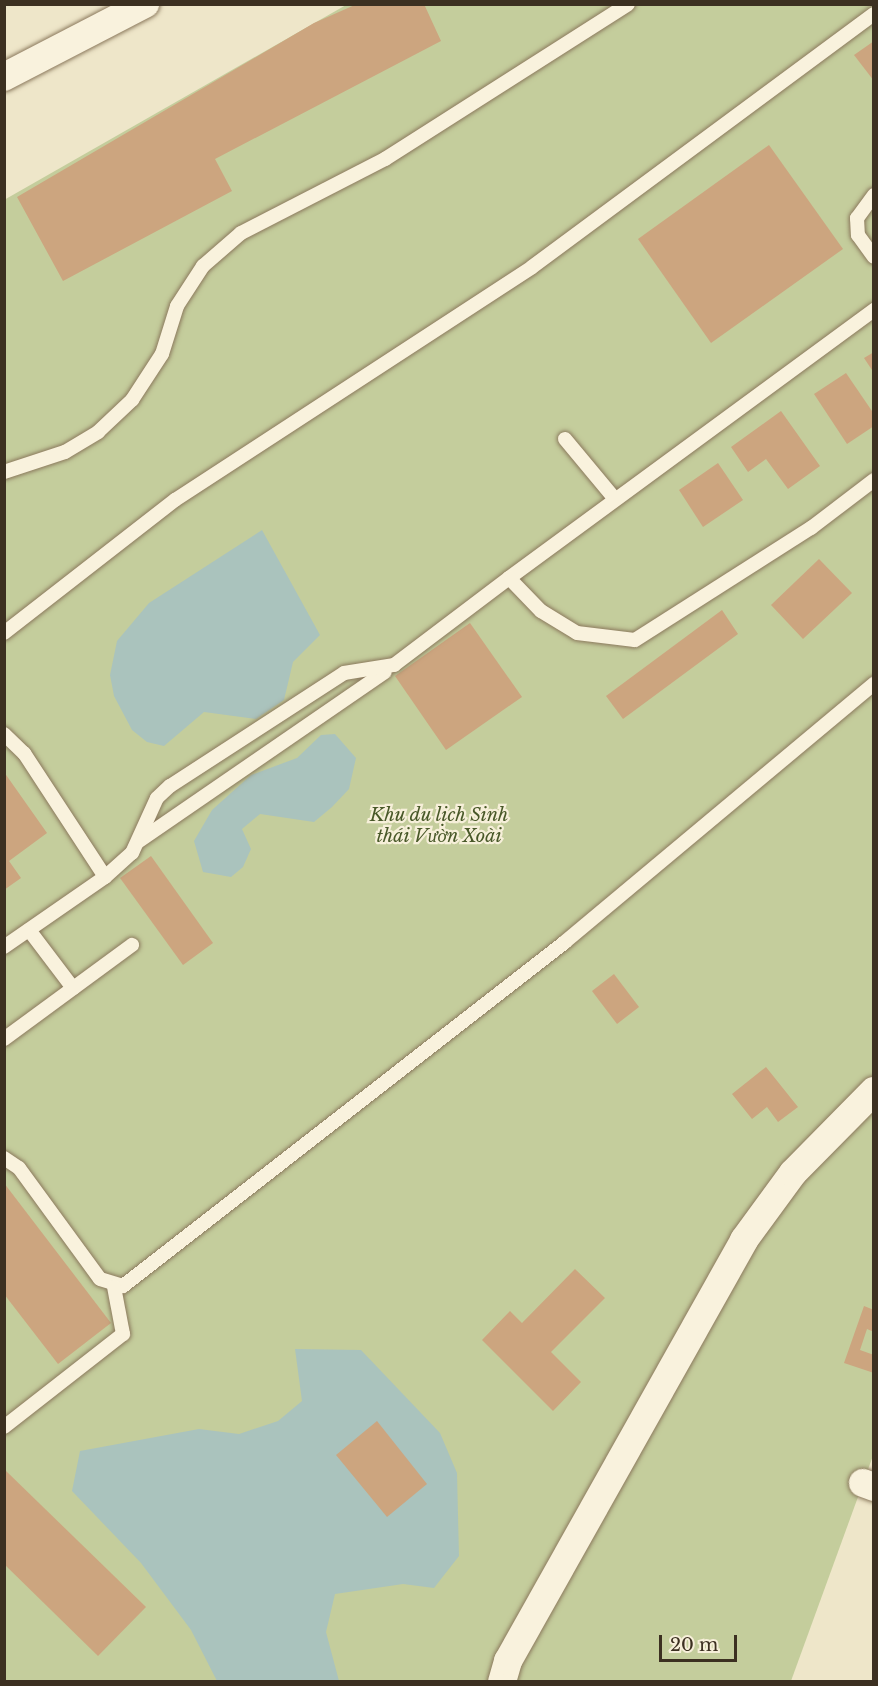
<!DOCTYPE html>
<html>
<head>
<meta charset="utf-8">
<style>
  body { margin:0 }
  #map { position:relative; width:878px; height:1686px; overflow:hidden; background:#eee6c9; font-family:"Libre Baskerville",serif }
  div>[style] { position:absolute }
  .green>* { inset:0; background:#c4cd9c }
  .water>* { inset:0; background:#aac3bd }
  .building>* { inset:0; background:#cca57f }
  .roads { filter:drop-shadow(0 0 2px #8b795d) drop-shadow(0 0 2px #8b795d) }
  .service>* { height:14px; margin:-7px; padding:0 7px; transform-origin:7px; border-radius:7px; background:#f9f2dd }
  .minor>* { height:28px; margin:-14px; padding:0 14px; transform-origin:14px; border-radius:14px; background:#f9f2dd }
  span { translate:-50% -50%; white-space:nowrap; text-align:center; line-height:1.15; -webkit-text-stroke:4.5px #f6efd9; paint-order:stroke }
  .park-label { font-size:18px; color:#485828; font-style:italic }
  .frame { position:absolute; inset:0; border:6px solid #3c3021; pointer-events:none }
  .scale { position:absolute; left:659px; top:1635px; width:78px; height:27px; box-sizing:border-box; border:3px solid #3c3021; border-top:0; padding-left:8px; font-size:18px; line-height:21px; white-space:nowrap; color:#3c3021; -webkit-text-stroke:4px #f6efd9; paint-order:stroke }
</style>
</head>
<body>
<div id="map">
  <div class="green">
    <i style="clip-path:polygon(346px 5px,873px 5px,874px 1453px,791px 1681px,5px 1681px,4px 200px)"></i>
  </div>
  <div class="water">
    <i style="clip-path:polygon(262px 530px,320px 635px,293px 662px,284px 700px,256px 719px,204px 712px,164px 746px,147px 742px,132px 730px,114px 696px,110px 675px,117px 641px,149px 603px)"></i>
    <i style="clip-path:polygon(335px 734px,356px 758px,349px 789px,332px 807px,314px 822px,260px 814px,242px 829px,251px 849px,243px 867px,231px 877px,203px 872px,194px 841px,212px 810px,251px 775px,297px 758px,321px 735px)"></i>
    <i style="clip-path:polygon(295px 1349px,361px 1350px,440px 1433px,457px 1473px,459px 1556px,434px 1588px,403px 1584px,335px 1594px,326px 1632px,339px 1681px,217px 1681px,191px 1630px,141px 1563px,72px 1491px,80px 1451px,199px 1429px,239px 1434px,278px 1421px,302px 1401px)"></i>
  </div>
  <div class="building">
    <i style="clip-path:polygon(357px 4px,424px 4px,441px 41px,215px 159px,232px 191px,63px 281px,17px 197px,314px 23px)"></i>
    <i style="clip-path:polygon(874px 41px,874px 81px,854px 55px)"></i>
    <i style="clip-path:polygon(769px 145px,843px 249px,711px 343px,638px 239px)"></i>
    <i style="clip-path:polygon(874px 352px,874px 373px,864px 358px)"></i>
    <i style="clip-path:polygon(846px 373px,874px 414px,874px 426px,847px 444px,814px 394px)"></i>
    <i style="clip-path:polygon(781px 411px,820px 466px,788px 489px,766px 459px,748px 472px,731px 447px)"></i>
    <i style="clip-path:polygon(718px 463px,743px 500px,703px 527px,679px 490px)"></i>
    <i style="clip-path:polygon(819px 559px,852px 593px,803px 639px,771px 605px)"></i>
    <i style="clip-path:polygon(722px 610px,738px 634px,623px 719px,606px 696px)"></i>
    <i style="clip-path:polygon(470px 623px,522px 697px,446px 750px,395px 676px)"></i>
    <i style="clip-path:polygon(4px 772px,47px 833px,9px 861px,21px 878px,4px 890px)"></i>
    <i style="clip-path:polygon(151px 856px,213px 943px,183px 965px,120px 878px)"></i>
    <i style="clip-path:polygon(614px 974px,639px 1007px,617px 1024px,592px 991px)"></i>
    <i style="clip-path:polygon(766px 1067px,798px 1107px,778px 1122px,767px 1107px,752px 1119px,732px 1094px)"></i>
    <i style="clip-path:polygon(4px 1183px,111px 1323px,58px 1364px,4px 1294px)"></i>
    <i style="clip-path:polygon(575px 1269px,605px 1298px,551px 1352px,581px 1382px,553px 1411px,482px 1340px,510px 1311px,522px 1323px)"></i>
    <i style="clip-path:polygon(864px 1306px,874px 1310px,874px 1332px,867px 1329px,860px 1350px,874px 1355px,874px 1373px,844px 1363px)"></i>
    <i style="clip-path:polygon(377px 1421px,427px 1484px,387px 1517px,336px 1455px)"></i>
    <i style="clip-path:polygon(4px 1469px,146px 1607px,98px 1656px,4px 1564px)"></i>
  </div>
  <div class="roads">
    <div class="service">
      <i style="left:874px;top:195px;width:29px;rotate:126deg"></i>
      <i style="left:857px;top:218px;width:17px;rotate:87deg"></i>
      <i style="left:858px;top:235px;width:27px;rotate:54deg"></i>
      <i style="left:565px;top:439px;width:78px;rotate:50.2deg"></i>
      <i style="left:4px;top:472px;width:64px;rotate:-18.2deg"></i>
      <i style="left:65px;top:452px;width:39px;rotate:-31deg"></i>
      <i style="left:98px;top:432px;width:47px;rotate:-43.3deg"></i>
      <i style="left:132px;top:400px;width:55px;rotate:-56.9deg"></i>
      <i style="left:162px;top:354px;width:50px;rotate:-72.6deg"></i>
      <i style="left:177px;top:306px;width:48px;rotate:-57deg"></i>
      <i style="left:203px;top:266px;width:50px;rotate:-41deg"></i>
      <i style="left:241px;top:233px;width:162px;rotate:-27.2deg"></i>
      <i style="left:385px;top:159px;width:288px;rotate:-32.5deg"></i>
      <i style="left:509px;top:578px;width:453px;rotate:-36.3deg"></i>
      <i style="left:4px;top:633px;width:217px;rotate:-37.9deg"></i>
      <i style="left:175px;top:500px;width:426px;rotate:-33.1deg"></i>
      <i style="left:532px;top:267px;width:425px;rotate:-36.5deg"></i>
      <i style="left:4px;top:734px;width:28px;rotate:44deg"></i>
      <i style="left:24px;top:753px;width:148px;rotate:56.8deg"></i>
      <i style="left:105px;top:877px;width:123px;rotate:145.3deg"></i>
      <i style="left:139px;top:841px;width:298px;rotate:-34.5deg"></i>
      <i style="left:105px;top:877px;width:36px;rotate:-42deg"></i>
      <i style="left:132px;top:853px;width:60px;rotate:-65.6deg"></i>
      <i style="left:157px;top:798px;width:18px;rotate:-43deg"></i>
      <i style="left:170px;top:786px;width:207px;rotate:-33deg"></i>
      <i style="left:344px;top:673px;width:51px;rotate:-9.1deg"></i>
      <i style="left:394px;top:665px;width:144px;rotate:-37.1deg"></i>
      <i style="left:509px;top:578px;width:46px;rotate:45.9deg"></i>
      <i style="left:541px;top:611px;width:42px;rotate:31.4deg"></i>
      <i style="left:577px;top:633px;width:58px;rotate:6.9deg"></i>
      <i style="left:635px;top:640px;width:209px;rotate:-32.5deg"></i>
      <i style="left:811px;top:528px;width:79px;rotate:-37.3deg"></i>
      <i style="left:29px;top:930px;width:73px;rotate:52.8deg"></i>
      <i style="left:4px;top:1039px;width:159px;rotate:-36.3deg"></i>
      <i style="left:4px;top:1158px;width:18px;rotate:34deg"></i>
      <i style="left:19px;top:1168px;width:137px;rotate:53.9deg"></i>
      <i style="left:100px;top:1279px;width:24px;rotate:17deg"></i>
      <i style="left:123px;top:1286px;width:560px;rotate:-37.89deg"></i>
      <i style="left:565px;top:942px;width:403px;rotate:-39.9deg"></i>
      <i style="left:4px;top:1427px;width:151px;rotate:-38deg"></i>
      <i style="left:123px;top:1334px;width:48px;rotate:-100.8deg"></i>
    </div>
    <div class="minor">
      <i style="left:4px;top:77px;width:159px;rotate:-27.4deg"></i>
      <i style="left:863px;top:1483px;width:12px;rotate:20deg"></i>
      <i style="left:502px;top:1682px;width:22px;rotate:-74deg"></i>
      <i style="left:508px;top:1661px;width:483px;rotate:-60.7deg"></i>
      <i style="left:744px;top:1240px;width:83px;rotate:-53.8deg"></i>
      <i style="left:793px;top:1173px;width:115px;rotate:-45.4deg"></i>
    </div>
  </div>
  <div class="park-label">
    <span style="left:439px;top:826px">Khu du lịch Sinh<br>thái Vườn Xoài</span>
  </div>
  <div class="frame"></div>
  <div class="scale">20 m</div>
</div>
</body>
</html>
